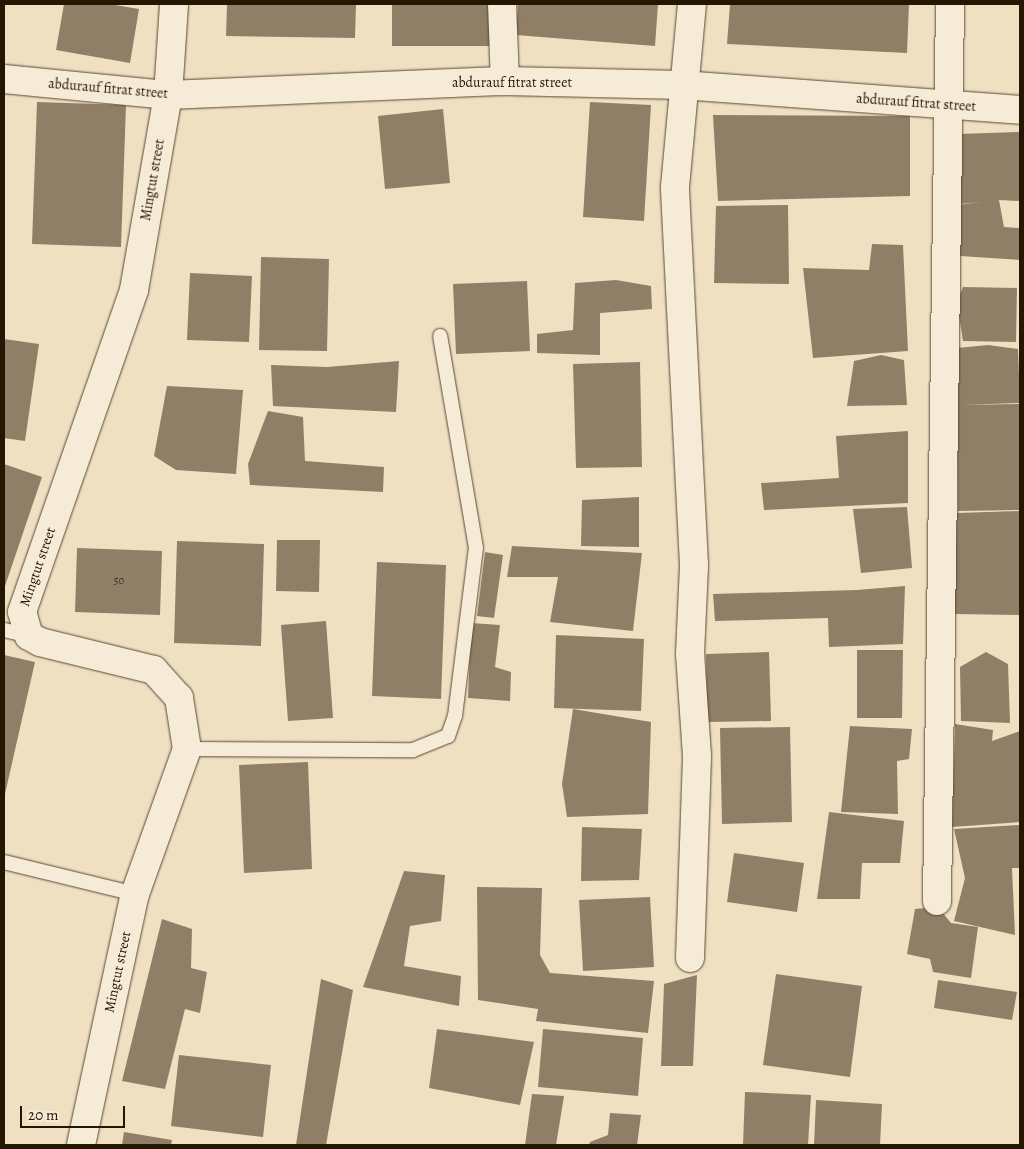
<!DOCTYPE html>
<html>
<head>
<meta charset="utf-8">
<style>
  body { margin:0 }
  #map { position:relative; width:1024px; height:1149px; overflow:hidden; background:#f0e0c2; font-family:Alegreya,serif }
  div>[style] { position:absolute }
  .building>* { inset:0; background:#8f7f66 }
  .roads { filter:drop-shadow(0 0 1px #584832) drop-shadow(0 0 1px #584832) }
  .service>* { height:14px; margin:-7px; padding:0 7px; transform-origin:7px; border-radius:7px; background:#f5ebd7 }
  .minor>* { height:28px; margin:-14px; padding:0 14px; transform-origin:14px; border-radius:14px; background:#f5ebd7 }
  .tertiary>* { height:28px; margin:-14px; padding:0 14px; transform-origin:14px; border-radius:14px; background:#f5ebd7 }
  span { translate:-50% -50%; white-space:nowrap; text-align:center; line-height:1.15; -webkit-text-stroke:4.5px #f5ebd7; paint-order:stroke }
  .number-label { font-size:11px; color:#40301b }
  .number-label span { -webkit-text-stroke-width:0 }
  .street-label { font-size:14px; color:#251602 }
  .frame { position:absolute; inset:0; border:5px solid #251602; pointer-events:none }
  .scale { position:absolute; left:20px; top:1106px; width:105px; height:22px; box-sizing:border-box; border:2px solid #251602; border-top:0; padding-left:6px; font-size:15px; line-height:18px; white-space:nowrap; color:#251602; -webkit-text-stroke:4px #f5ebd7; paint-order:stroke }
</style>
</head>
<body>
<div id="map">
  <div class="building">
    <i style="clip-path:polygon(64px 4px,109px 4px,139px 9px,130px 63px,56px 50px)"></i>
    <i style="clip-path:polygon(227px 4px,356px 4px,355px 38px,226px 36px)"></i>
    <i style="clip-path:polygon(392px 4px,496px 4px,496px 46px,392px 46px)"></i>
    <i style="clip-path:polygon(518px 4px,658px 4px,655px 46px,516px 35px)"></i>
    <i style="clip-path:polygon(730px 4px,909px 4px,907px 53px,727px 44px)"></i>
    <i style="clip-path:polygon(37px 102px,126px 105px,121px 247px,32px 244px)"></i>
    <i style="clip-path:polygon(590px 102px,651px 105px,644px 221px,583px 217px)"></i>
    <i style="clip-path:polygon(443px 109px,450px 183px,385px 189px,378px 116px)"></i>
    <i style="clip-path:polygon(713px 115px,910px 116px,910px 196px,718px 201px)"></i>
    <i style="clip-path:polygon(1019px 132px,1019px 201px,999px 200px,1004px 227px,1020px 228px,1020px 260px,960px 256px,956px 205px,982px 202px,959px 204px,958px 134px)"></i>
    <i style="clip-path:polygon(788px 205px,789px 284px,714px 283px,716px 206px)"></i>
    <i style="clip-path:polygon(872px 244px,903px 245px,908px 351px,813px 358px,803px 268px,869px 270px)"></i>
    <i style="clip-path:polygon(261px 257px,329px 259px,327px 351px,259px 350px)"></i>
    <i style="clip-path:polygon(190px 273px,252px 276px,249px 342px,187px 340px)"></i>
    <i style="clip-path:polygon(616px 280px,651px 286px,652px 309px,600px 313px,600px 355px,537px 353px,537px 334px,573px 330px,575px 283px)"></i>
    <i style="clip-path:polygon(527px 281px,530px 351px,456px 354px,453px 284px)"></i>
    <i style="clip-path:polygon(963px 287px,1017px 288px,1016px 342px,963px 341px,957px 303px)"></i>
    <i style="clip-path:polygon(4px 339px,39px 344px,25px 441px,4px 438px)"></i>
    <i style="clip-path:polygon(988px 345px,1018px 349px,1020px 403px,961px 405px,1020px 404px,1020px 510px,958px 511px,957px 348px)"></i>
    <i style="clip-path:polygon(881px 355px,904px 360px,907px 405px,847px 406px,854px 361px)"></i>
    <i style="clip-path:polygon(399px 361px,396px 412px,273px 406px,271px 365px,327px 367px)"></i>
    <i style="clip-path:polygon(640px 362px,642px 467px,576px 468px,573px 364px)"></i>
    <i style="clip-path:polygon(167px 386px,243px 390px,236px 474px,176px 470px,154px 456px)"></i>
    <i style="clip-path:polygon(268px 411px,303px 417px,305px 461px,384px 467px,383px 492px,250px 485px,248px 464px)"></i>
    <i style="clip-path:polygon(908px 431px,908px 503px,764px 510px,761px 483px,839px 478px,836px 436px)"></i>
    <i style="clip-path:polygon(4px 464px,42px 477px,4px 589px)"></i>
    <i style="clip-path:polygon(639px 497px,639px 547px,581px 546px,582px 500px)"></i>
    <i style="clip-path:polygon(907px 507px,912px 568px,861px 573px,853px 509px)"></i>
    <i style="clip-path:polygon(1020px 511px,1020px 615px,954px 614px,957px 513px)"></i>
    <i style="clip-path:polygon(277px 540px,320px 540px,319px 592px,276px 591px)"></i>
    <i style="clip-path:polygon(177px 541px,264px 544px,261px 646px,174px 643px)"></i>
    <i style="clip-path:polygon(512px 546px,642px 553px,633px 631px,550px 622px,558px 577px,507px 577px)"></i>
    <i style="clip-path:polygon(77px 548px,162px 551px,160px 615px,75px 612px)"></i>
    <i style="clip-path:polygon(485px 552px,503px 555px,494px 618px,477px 616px)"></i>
    <i style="clip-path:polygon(377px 562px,446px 565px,441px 699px,372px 696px)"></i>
    <i style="clip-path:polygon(905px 586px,903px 644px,829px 647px,828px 618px,715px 621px,713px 594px,857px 590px)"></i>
    <i style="clip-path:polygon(326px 621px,333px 718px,288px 721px,281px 625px)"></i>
    <i style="clip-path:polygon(471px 623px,500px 625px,495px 667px,511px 672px,510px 701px,468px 698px)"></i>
    <i style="clip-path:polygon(556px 635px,644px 639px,641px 711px,554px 708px)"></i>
    <i style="clip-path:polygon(857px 650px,903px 650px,902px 718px,857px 718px)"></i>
    <i style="clip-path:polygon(769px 652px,771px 721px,707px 722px,706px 654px)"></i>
    <i style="clip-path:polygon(986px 652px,1008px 664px,1010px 723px,961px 721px,960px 667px)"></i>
    <i style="clip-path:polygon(4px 655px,35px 662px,5px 794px,4px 794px)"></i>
    <i style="clip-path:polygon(573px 709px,651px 722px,648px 814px,567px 817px,562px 784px)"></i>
    <i style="clip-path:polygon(955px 724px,993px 730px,992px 741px,1020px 731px,1020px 822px,952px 827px)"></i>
    <i style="clip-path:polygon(850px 726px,912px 729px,909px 759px,897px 761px,898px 814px,841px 812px)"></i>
    <i style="clip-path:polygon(790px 727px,792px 822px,722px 824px,720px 728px)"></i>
    <i style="clip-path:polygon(308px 762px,312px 869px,244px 873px,239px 765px)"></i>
    <i style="clip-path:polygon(829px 812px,904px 821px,900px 863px,862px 863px,860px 899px,817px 899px)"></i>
    <i style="clip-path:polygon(1020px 825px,1020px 868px,1012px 868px,1015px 935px,954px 921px,965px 878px,954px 829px)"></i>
    <i style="clip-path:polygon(582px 827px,642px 829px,639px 880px,581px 881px)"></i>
    <i style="clip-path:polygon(734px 853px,804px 863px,797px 912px,727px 902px)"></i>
    <i style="clip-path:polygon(404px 871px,445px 875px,441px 921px,410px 926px,404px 966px,461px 976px,459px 1006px,363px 987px)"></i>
    <i style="clip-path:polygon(477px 887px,542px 888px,540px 955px,550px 973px,654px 981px,648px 1033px,536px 1021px,538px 1009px,478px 1000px)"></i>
    <i style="clip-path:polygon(650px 897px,654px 967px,583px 971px,579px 900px)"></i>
    <i style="clip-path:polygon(938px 907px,951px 923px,978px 927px,971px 978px,933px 972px,930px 959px,907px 954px,915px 909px)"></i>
    <i style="clip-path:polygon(162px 919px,192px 929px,191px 968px,207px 972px,200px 1013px,185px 1009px,165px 1089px,122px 1081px)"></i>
    <i style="clip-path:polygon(776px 974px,862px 986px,850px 1077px,763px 1065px)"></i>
    <i style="clip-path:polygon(697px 975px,693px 1066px,661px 1066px,664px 984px)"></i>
    <i style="clip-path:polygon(321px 979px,353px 990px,326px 1145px,296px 1145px)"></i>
    <i style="clip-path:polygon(938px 980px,1017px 992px,1012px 1020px,934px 1008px)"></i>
    <i style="clip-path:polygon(437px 1029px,534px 1042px,520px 1105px,429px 1088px)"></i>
    <i style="clip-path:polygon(543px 1029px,643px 1038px,638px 1096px,538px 1087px)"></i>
    <i style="clip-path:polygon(179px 1055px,271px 1065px,263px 1137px,171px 1126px)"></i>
    <i style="clip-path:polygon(745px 1092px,811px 1095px,808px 1145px,743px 1145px)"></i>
    <i style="clip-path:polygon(532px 1094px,564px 1096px,556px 1145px,525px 1145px)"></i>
    <i style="clip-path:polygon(816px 1100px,882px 1104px,880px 1145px,814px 1145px)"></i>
    <i style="clip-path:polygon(610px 1113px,641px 1115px,637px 1145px,589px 1145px,590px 1142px,608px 1135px)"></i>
    <i style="clip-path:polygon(124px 1132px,172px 1140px,171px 1145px,122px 1145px)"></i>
  </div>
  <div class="roads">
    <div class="service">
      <i style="left:4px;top:630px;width:26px;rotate:13deg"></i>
      <i style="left:187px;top:749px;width:226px;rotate:0.3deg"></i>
      <i style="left:413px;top:750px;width:38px;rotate:-22deg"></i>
      <i style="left:448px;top:736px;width:21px;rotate:-71deg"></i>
      <i style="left:455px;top:716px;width:169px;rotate:-82.9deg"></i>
      <i style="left:476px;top:548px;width:215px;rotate:-99.6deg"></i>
      <i style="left:4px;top:862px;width:135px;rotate:13.7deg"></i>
    </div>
    <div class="minor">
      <i style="left:502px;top:4px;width:77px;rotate:87.8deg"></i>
      <i style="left:937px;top:901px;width:897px;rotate:-89.17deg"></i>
      <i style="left:690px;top:958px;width:202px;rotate:-88deg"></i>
      <i style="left:697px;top:756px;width:102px;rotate:-93.9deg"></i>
      <i style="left:690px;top:654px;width:89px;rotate:-87.4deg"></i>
      <i style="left:694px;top:565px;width:378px;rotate:-92.9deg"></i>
      <i style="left:675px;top:187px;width:184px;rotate:-84.7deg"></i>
      <i style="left:81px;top:1145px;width:257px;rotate:-77.9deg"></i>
      <i style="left:135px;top:894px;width:154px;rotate:-70.3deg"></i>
      <i style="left:187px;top:749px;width:52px;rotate:-98.9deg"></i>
      <i style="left:179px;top:698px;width:38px;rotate:-132deg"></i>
      <i style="left:154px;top:670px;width:117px;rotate:-166.2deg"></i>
      <i style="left:40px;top:642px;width:13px;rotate:-151deg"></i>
      <i style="left:29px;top:636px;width:25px;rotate:-106deg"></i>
      <i style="left:22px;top:612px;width:341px;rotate:-70.8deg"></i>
      <i style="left:134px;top:290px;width:198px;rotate:-80.1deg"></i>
      <i style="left:168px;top:95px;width:91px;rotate:-86.2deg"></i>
    </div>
    <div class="tertiary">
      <i style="left:4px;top:79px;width:165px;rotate:5.6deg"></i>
      <i style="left:168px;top:95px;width:337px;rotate:-2.4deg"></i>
      <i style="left:505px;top:81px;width:177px;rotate:1.3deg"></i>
      <i style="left:682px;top:85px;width:339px;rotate:4.2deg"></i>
    </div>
  </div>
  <div class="number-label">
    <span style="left:119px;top:581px">50</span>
  </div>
  <div class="street-label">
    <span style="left:512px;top:83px">abdurauf fitrat street</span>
    <span style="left:108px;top:89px;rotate:5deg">abdurauf fitrat street</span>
    <span style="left:916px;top:103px;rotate:4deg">abdurauf fitrat street</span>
    <span style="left:153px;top:180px;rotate:-80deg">Mingtut street</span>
    <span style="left:38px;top:567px;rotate:-71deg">Mingtut street</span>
    <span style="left:118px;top:972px;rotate:-78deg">Mingtut street</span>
  </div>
  <div class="frame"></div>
  <div class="scale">20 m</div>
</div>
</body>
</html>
